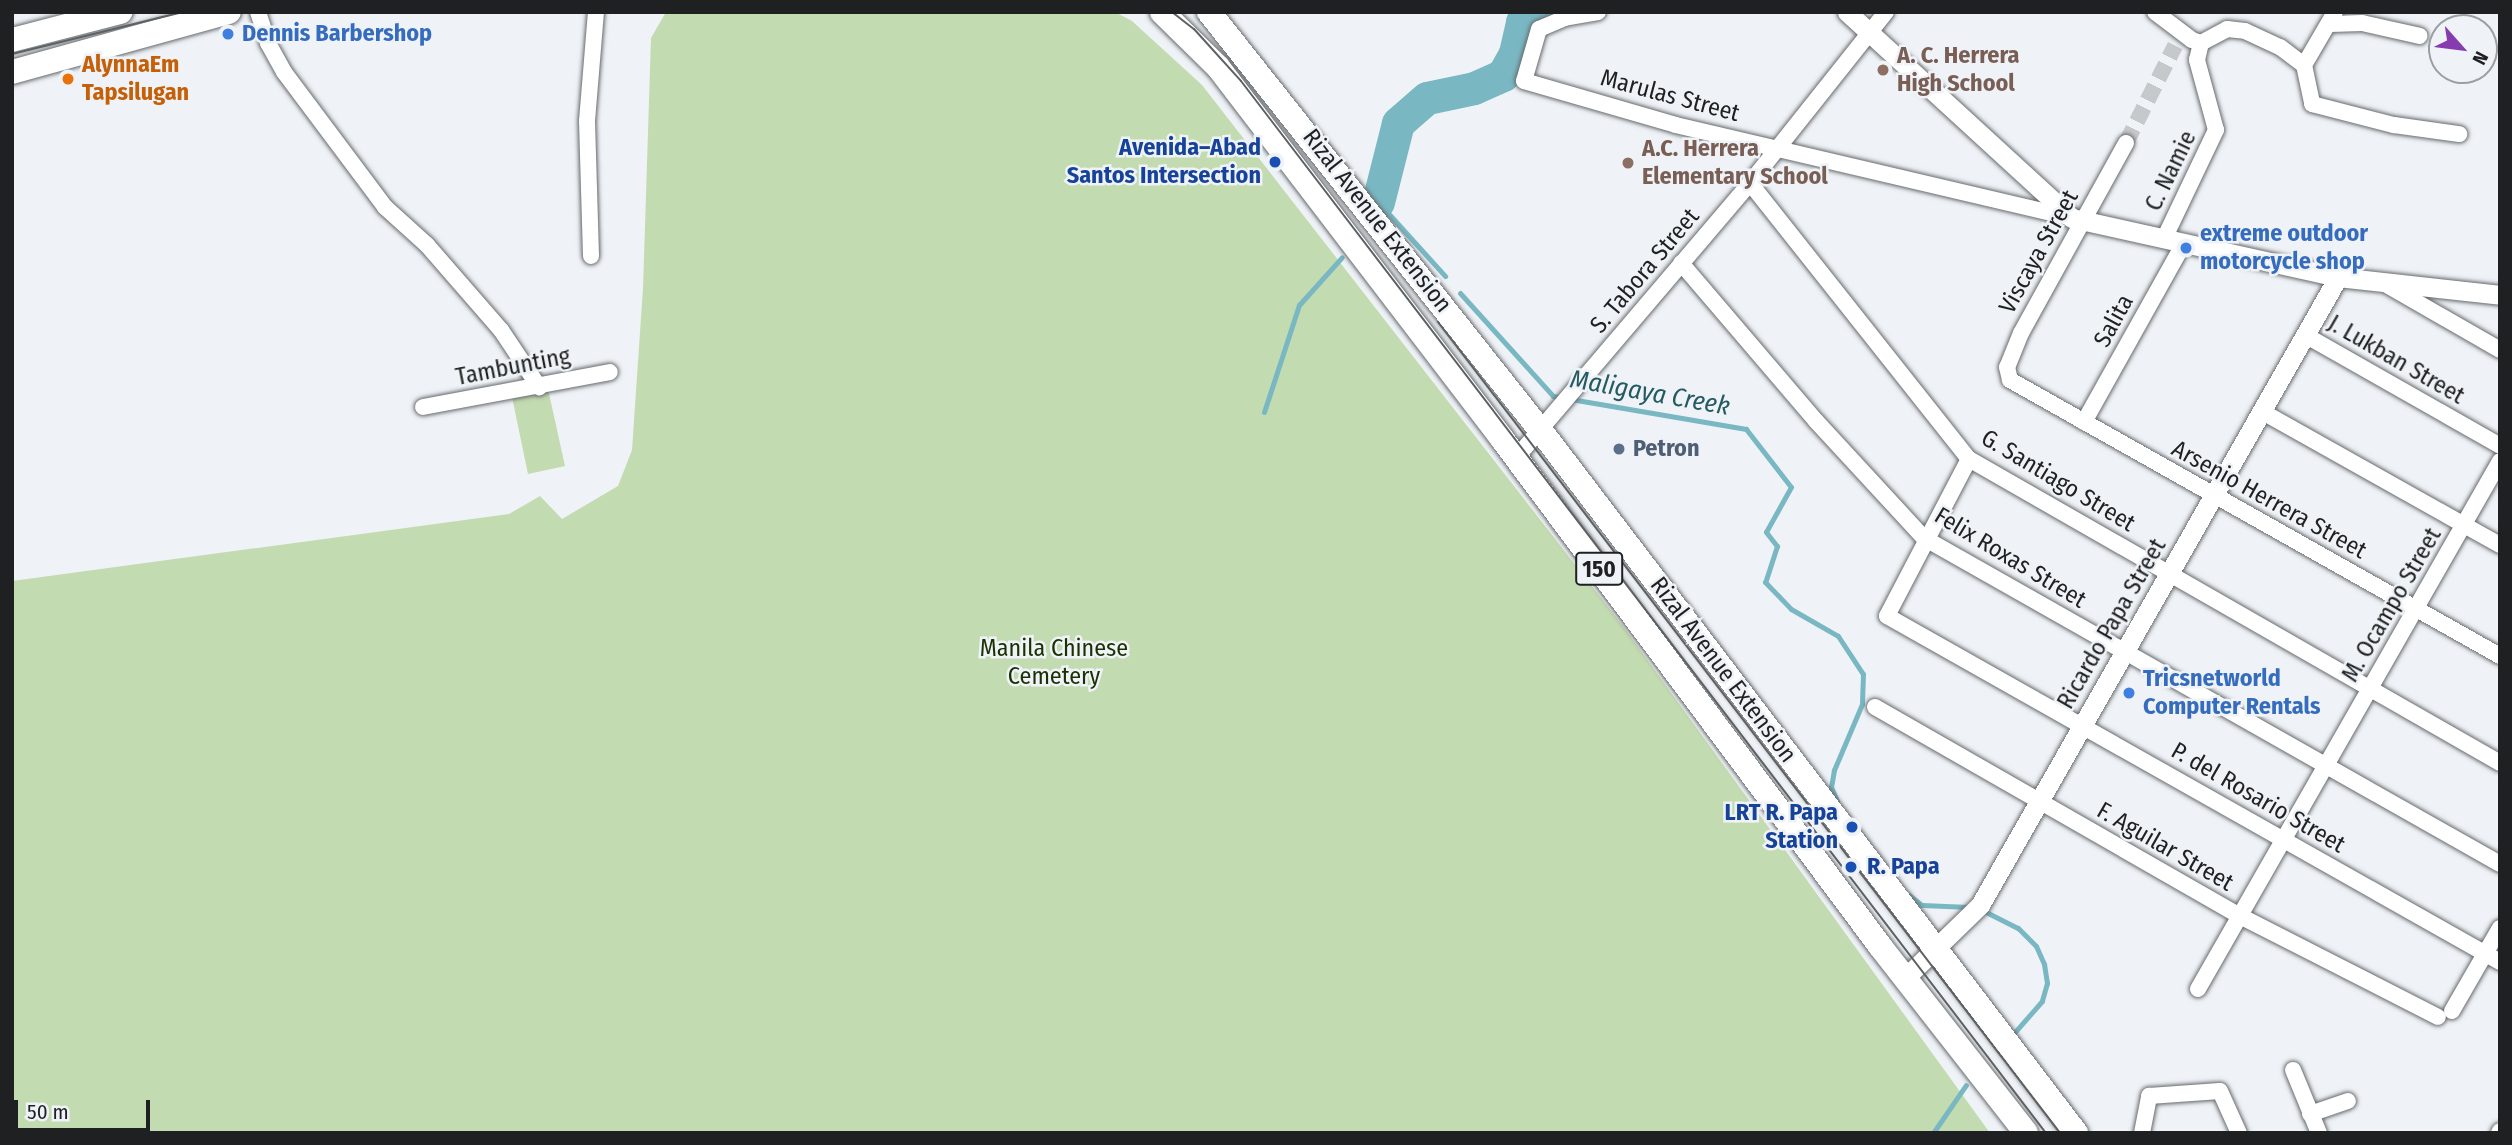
<!DOCTYPE html>
<html>
<head>
<meta charset="utf-8">
<style>
  body { margin:0 }
  #map { position:relative; width:2512px; height:1145px; overflow:hidden; background:#eff3f7; font-family:"Fira Sans Condensed",sans-serif }
  div>[style] { position:absolute }
  .green>* { inset:0; background:#c3dbb0 }
  .stream>* { height:5px; margin:-2.5px; padding:0 2.5px; transform-origin:2.5px; border-radius:2.5px; background:#79b8c3 }
  .river>* { height:33px; margin:-16.5px; padding:0 16.5px; transform-origin:16.5px; border-radius:16.5px; background:#79b8c3 }
  .minor-tunnel>* { height:16px; margin-top:-8px; transform-origin:0; background:repeating-linear-gradient(90deg,#c5c9cc 0 16px,transparent 0 24px) }
  .roads { filter:drop-shadow(0 0 2px #666a6d) drop-shadow(0 0 2px #666a6d) }
  .minor>* { height:16px; margin:-8px; padding:0 8px; transform-origin:8px; border-radius:8px; background:#fff }
  .tertiary>* { height:19px; margin:-9.5px; padding:0 9.5px; transform-origin:9.5px; border-radius:9.5px; background:#fff }
  .primary>* { height:24px; margin:-12px; padding:0 12px; transform-origin:12px; border-radius:12px; background:#fff }
  .tram>* { height:2px; margin:-1px; padding:0 1px; transform-origin:1px; border-radius:1px; background:#5e6162 }
  .dots>* { width:19px; height:19px; translate:-50% -50%; box-sizing:border-box; border:4px solid #eff3f7; border-radius:50% }
  span { translate:-50% -50%; white-space:nowrap; text-align:center; line-height:1.15; -webkit-text-stroke:5px #eff3f7; paint-order:stroke }
  .shield-label span { padding:2px 5px; background:#eff3f7; border:2px solid; border-radius:5px; -webkit-text-stroke-width:0 }
  .shield-label { font-size:23px; color:#1e2021; font-weight:700 }
  .shop-label { font-size:24px; color:#366cbe; font-weight:700 }
  .left { translate:0 -50%; text-align:left }
  .education-label { font-size:24px; color:#785e54; font-weight:700 }
  .food-label { font-size:24px; color:#c56008; font-weight:700 }
  .street-label { font-size:24px; color:#1e2021 }
  .transit-label { font-size:24px; color:#164399; font-weight:700 }
  .right { translate:-100% -50%; text-align:right }
  .service-label { font-size:24px; color:#4e5e75; font-weight:700 }
  .park-label { font-size:24px; color:#1b3101 }
  .water-label { font-size:26px; color:#245a62; font-style:italic }
  .frame { position:absolute; inset:0; border:14px solid #1e2021; pointer-events:none }
  .north { position:absolute; left:2428px; top:14px; width:70px; height:70px; box-sizing:border-box; background:#eff3f7; border:2px solid #9b9fa1; border-radius:50%; rotate:118deg; font-size:19px; font-weight:700; line-height:28px; text-align:center; color:#1e2021 }
  .north::after { content:''; display:block; margin:auto; width:24px; height:32px; background:#863cae; clip-path:polygon(50% 0,100% 100%,50% 72%,0 100%) }
  .scale { position:absolute; left:14px; top:1100px; width:136px; height:32px; box-sizing:border-box; border:4px solid #1e2021; border-top:0; padding-left:9px; font-size:21px; line-height:24px; white-space:nowrap; color:#1e2021; -webkit-text-stroke:5px #eff3f7; paint-order:stroke }
</style>
</head>
<body>
<div id="map">
  <div class="green">
    <i style="clip-path:polygon(666px 12px,1115px 12px,1132px 21px,1202px 85px,1622px 625px,1990px 1133px,12px 1133px,12px 581px,509px 514px,540px 496px,562px 519px,618px 486px,632px 450px,643px 288px,651px 38px)"></i>
    <i style="clip-path:polygon(548px 389px,565px 466px,528px 474px,512px 397px)"></i>
  </div>
  <div class="stream">
    <i style="left:1378px;top:202px;width:100px;rotate:47.8deg"></i>
    <i style="left:1460px;top:293px;width:139px;rotate:47.9deg"></i>
    <i style="left:1553px;top:396px;width:196px;rotate:9.7deg"></i>
    <i style="left:1746px;top:429px;width:73px;rotate:52.2deg"></i>
    <i style="left:1791px;top:487px;width:51px;rotate:119.1deg"></i>
    <i style="left:1766px;top:532px;width:18px;rotate:52deg"></i>
    <i style="left:1777px;top:546px;width:38px;rotate:108deg"></i>
    <i style="left:1765px;top:582px;width:37px;rotate:46deg"></i>
    <i style="left:1791px;top:609px;width:54px;rotate:29.9deg"></i>
    <i style="left:1838px;top:636px;width:45px;rotate:56.7deg"></i>
    <i style="left:1863px;top:674px;width:30px;rotate:92deg"></i>
    <i style="left:1862px;top:704px;width:72px;rotate:113deg"></i>
    <i style="left:1834px;top:770px;width:17px;rotate:100deg"></i>
    <i style="left:1831px;top:787px;width:15px;rotate:67deg"></i>
    <i style="left:1264px;top:412px;width:113px;rotate:-71.9deg"></i>
    <i style="left:1299px;top:305px;width:64px;rotate:-48.1deg"></i>
    <i style="left:1909px;top:895px;width:16px;rotate:38deg"></i>
    <i style="left:1922px;top:905px;width:47px;rotate:2.4deg"></i>
    <i style="left:1986px;top:912px;width:36px;rotate:27deg"></i>
    <i style="left:2018px;top:928px;width:25px;rotate:45deg"></i>
    <i style="left:2036px;top:946px;width:20px;rotate:66deg"></i>
    <i style="left:2044px;top:964px;width:19px;rotate:81deg"></i>
    <i style="left:2047px;top:983px;width:19px;rotate:106deg"></i>
    <i style="left:2042px;top:1001px;width:43px;rotate:131.2deg"></i>
    <i style="left:1933px;top:1133px;width:58px;rotate:-55.5deg"></i>
  </div>
  <div class="river">
    <i style="left:1378px;top:202px;width:81px;rotate:-75.8deg"></i>
    <i style="left:1398px;top:123px;width:38px;rotate:-41deg"></i>
    <i style="left:1427px;top:98px;width:48px;rotate:-12deg"></i>
    <i style="left:1474px;top:88px;width:32px;rotate:-24deg"></i>
    <i style="left:1503px;top:75px;width:25px;rotate:-61deg"></i>
    <i style="left:1515px;top:53px;width:32px;rotate:-77deg"></i>
    <i style="left:1522px;top:22px;width:19px;rotate:-32deg"></i>
  </div>
  <div class="minor-tunnel">
    <i style="left:2126px;top:143px;width:109px;rotate:-63.2deg"></i>
  </div>
  <div class="roads">
    <div class="minor">
      <i style="left:258px;top:12px;width:33px;rotate:72deg"></i>
      <i style="left:268px;top:43px;width:33px;rotate:61deg"></i>
      <i style="left:284px;top:72px;width:169px;rotate:53.2deg"></i>
      <i style="left:385px;top:207px;width:57px;rotate:42.1deg"></i>
      <i style="left:427px;top:245px;width:113px;rotate:49deg"></i>
      <i style="left:501px;top:330px;width:69px;rotate:56.3deg"></i>
      <i style="left:1598px;top:12px;width:34px;rotate:170deg"></i>
      <i style="left:1565px;top:18px;width:28px;rotate:157deg"></i>
      <i style="left:1539px;top:29px;width:54px;rotate:106.1deg"></i>
      <i style="left:1524px;top:81px;width:158px;rotate:16.1deg"></i>
      <i style="left:1676px;top:125px;width:407px;rotate:13.2deg"></i>
      <i style="left:2155px;top:12px;width:46px;rotate:37.1deg"></i>
      <i style="left:2192px;top:40px;width:9px;rotate:18deg"></i>
      <i style="left:2201px;top:43px;width:30px;rotate:-28deg"></i>
      <i style="left:2227px;top:29px;width:18px;rotate:6deg"></i>
      <i style="left:2245px;top:31px;width:38px;rotate:25deg"></i>
      <i style="left:2280px;top:47px;width:30px;rotate:37deg"></i>
      <i style="left:2335px;top:12px;width:61px;rotate:120.3deg"></i>
      <i style="left:2304px;top:65px;width:40px;rotate:78deg"></i>
      <i style="left:2312px;top:104px;width:85px;rotate:14.4deg"></i>
      <i style="left:2394px;top:125px;width:66px;rotate:7.9deg"></i>
      <i style="left:2330px;top:24px;width:32px;rotate:-2deg"></i>
      <i style="left:2362px;top:23px;width:59px;rotate:12.6deg"></i>
      <i style="left:2126px;top:143px;width:217px;rotate:118.9deg"></i>
      <i style="left:2021px;top:333px;width:37px;rotate:112deg"></i>
      <i style="left:2007px;top:367px;width:13px;rotate:77deg"></i>
      <i style="left:2010px;top:380px;width:562px;rotate:29.39deg"></i>
      <i style="left:1750px;top:183px;width:352px;rotate:51.6deg"></i>
      <i style="left:1969px;top:459px;width:612px;rotate:29.79deg"></i>
      <i style="left:2164px;top:239px;width:121px;rotate:-64.5deg"></i>
      <i style="left:2216px;top:130px;width:73px;rotate:-105.2deg"></i>
      <i style="left:2197px;top:60px;width:17px;rotate:-77deg"></i>
      <i style="left:591px;top:256px;width:135px;rotate:-91.7deg"></i>
      <i style="left:587px;top:121px;width:109px;rotate:-85.3deg"></i>
      <i style="left:1681px;top:263px;width:208px;rotate:49.5deg"></i>
      <i style="left:1816px;top:421px;width:159px;rotate:47.3deg"></i>
      <i style="left:1924px;top:538px;width:662px;rotate:29.51deg"></i>
      <i style="left:2387px;top:285px;width:130px;rotate:29.9deg"></i>
      <i style="left:2305px;top:335px;width:224px;rotate:29.6deg"></i>
      <i style="left:423px;top:407px;width:190px;rotate:-10.6deg"></i>
      <i style="left:2261px;top:411px;width:274px;rotate:29.3deg"></i>
      <i style="left:2084px;top:422px;width:205px;rotate:-60.8deg"></i>
      <i style="left:1516px;top:458px;width:361px;rotate:-49.6deg"></i>
      <i style="left:1750px;top:183px;width:218px;rotate:-51.5deg"></i>
      <i style="left:1969px;top:459px;width:177px;rotate:117.6deg"></i>
      <i style="left:1887px;top:616px;width:704px;rotate:29.44deg"></i>
      <i style="left:1875px;top:707px;width:421px;rotate:29.8deg"></i>
      <i style="left:2240px;top:916px;width:222px;rotate:27deg"></i>
      <i style="left:2198px;top:989px;width:608px;rotate:-60.23deg"></i>
      <i style="left:2452px;top:1011px;width:96px;rotate:-60deg"></i>
      <i style="left:2293px;top:1070px;width:68px;rotate:67.6deg"></i>
      <i style="left:2310px;top:1114px;width:40px;rotate:-18.9deg"></i>
      <i style="left:2142px;top:1133px;width:38px;rotate:-79deg"></i>
      <i style="left:2149px;top:1096px;width:71px;rotate:-4deg"></i>
      <i style="left:2220px;top:1091px;width:46px;rotate:65.7deg"></i>
      <i style="left:2499px;top:1133px;width:2px;rotate:-63deg"></i>
    </div>
    <div class="tertiary">
      <i style="left:1847px;top:12px;width:305px;rotate:42.5deg"></i>
      <i style="left:2072px;top:218px;width:272px;rotate:12.5deg"></i>
      <i style="left:2338px;top:277px;width:163px;rotate:6.3deg"></i>
      <i style="left:1905px;top:978px;width:105px;rotate:-44.2deg"></i>
      <i style="left:1980px;top:905px;width:723px;rotate:-60.31deg"></i>
    </div>
    <div class="primary">
      <i style="left:1162px;top:12px;width:78px;rotate:44.5deg"></i>
      <i style="left:1218px;top:67px;width:469px;rotate:52.6deg"></i>
      <i style="left:1503px;top:440px;width:631px;rotate:53.31deg"></i>
      <i style="left:1880px;top:946px;width:237px;rotate:52deg"></i>
      <i style="left:1209px;top:12px;width:535px;rotate:51.61deg"></i>
      <i style="left:1541px;top:431px;width:883px;rotate:52.69deg"></i>
      <i style="left:12px;top:40px;width:112px;rotate:-14.5deg"></i>
      <i style="left:12px;top:72px;width:225px;rotate:-15.5deg"></i>
    </div>
  </div>
  <div class="tram">
    <i style="left:1172px;top:12px;width:28px;rotate:38deg"></i>
    <i style="left:1194px;top:29px;width:70px;rotate:47.9deg"></i>
    <i style="left:1241px;top:81px;width:1325px;rotate:52.58deg"></i>
    <i style="left:12px;top:54px;width:176px;rotate:-13.8deg"></i>
    <i style="left:1438px;top:322px;width:1022px;rotate:52.51deg"></i>
  </div>
  <div class="dots">
    <i style="left:228px;top:34px;background:#3f7fe0"></i>
    <i style="left:1883px;top:70px;background:#8d6e63"></i>
    <i style="left:68px;top:79px;background:#e8710a"></i>
    <i style="left:1275px;top:162px;background:#1a4fb4"></i>
    <i style="left:1628px;top:163px;background:#8d6e63"></i>
    <i style="left:2186px;top:248px;background:#3f7fe0"></i>
    <i style="left:1619px;top:449px;background:#5c6f8a"></i>
    <i style="left:2129px;top:693px;background:#3f7fe0"></i>
    <i style="left:1852px;top:827px;background:#1a4fb4"></i>
    <i style="left:1851px;top:867px;background:#1a4fb4"></i>
  </div>
  <div class="shield-label">
    <span style="left:1599px;top:569px">150</span>
  </div>
  <div class="shop-label">
    <span class="left" style="left:242px;top:34px">Dennis Barbershop</span>
    <span class="left" style="left:2200px;top:248px">extreme outdoor<br>motorcycle shop</span>
    <span class="left" style="left:2143px;top:693px">Tricsnetworld<br>Computer Rentals</span>
  </div>
  <div class="education-label">
    <span class="left" style="left:1897px;top:70px">A. C. Herrera<br>High School</span>
    <span class="left" style="left:1642px;top:163px">A.C. Herrera<br>Elementary School</span>
  </div>
  <div class="food-label">
    <span class="left" style="left:82px;top:79px">AlynnaEm<br>Tapsilugan</span>
  </div>
  <div class="street-label">
    <span style="left:1670px;top:96px;rotate:15deg">Marulas Street</span>
    <span style="left:2171px;top:171px;rotate:-64deg">C. Namie</span>
    <span style="left:1377px;top:221px;rotate:52deg">Rizal Avenue Extension</span>
    <span style="left:2039px;top:252px;rotate:-61deg">Viscaya Street</span>
    <span style="left:1645px;top:271px;rotate:-50deg">S. Tabora Street</span>
    <span style="left:2114px;top:321px;rotate:-61deg">Salita</span>
    <span style="left:2396px;top:360px;rotate:30deg">J. Lukban Street</span>
    <span style="left:513px;top:367px;rotate:-11deg">Tambunting</span>
    <span style="left:2058px;top:481px;rotate:31deg">G. Santiago Street</span>
    <span style="left:2269px;top:500px;rotate:29deg">Arsenio Herrera Street</span>
    <span style="left:2010px;top:558px;rotate:31deg">Felix Roxas Street</span>
    <span style="left:2392px;top:605px;rotate:-60deg">M. Ocampo Street</span>
    <span style="left:2112px;top:624px;rotate:-60deg">Ricardo Papa Street</span>
    <span style="left:1723px;top:670px;rotate:53deg">Rizal Avenue Extension</span>
    <span style="left:2258px;top:798px;rotate:30deg">P. del Rosario Street</span>
    <span style="left:2165px;top:847px;rotate:30deg">F. Aguilar Street</span>
  </div>
  <div class="transit-label">
    <span class="right" style="left:1261px;top:162px">Avenida–Abad<br>Santos Intersection</span>
    <span class="right" style="left:1838px;top:827px">LRT R. Papa<br>Station</span>
    <span class="left" style="left:1867px;top:867px">R. Papa</span>
  </div>
  <div class="service-label">
    <span class="left" style="left:1633px;top:449px">Petron</span>
  </div>
  <div class="park-label">
    <span style="left:1054px;top:663px">Manila Chinese<br>Cemetery</span>
  </div>
  <div class="water-label">
    <span style="left:1650px;top:393px;rotate:10deg">Maligaya Creek</span>
  </div>
  <div class="frame"></div>
  <div class="north">N</div>
  <div class="scale">50 m</div>
</div>
</body>
</html>
